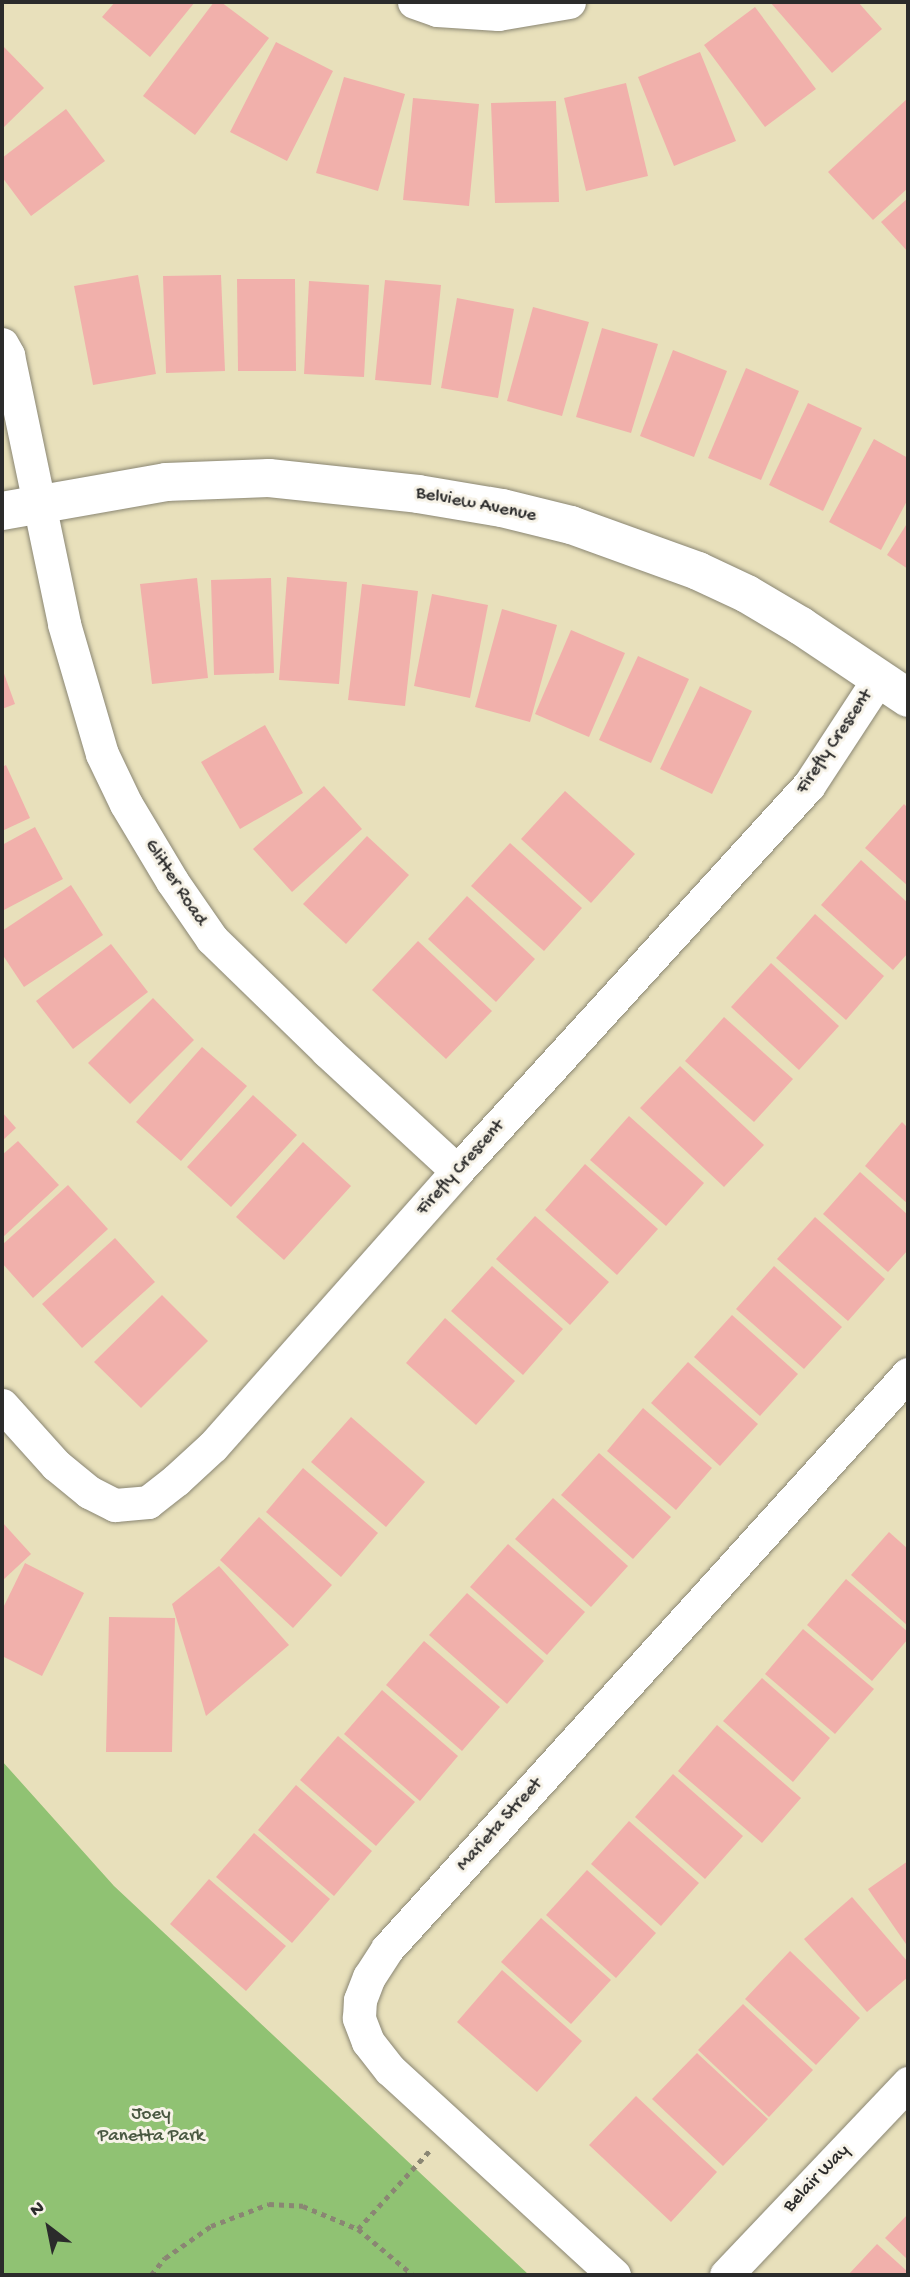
<!DOCTYPE html>
<html>
<head>
<meta charset="utf-8">
<style>
  body { margin:0 }
  #map { position:relative; width:910px; height:2277px; overflow:hidden; background:#e8e0bb; font-family:"Gochi Hand",sans-serif }
  div>[style] { position:absolute }
  .green>* { inset:0; background:#90c273 }
  .building>* { inset:0; background:#f1b0ab }
  .path>* { height:4.5px; margin-top:-2.25px; transform-origin:0; background:repeating-linear-gradient(90deg,#8a8673 0 5px,transparent 0 10px) }
  .roads { filter:drop-shadow(0 0 2px #8a8673) drop-shadow(0 0 2px #8a8673) }
  .minor>* { height:33px; margin:-16.5px; padding:0 16.5px; transform-origin:16.5px; border-radius:16.5px; background:#fff }
  .tertiary>* { height:38px; margin:-19px; padding:0 19px; transform-origin:19px; border-radius:19px; background:#fff }
  span { translate:-50% -50%; white-space:nowrap; text-align:center; line-height:1.15; -webkit-text-stroke:6px #f7f3e8; paint-order:stroke }
  .street-label { font-size:19px; color:#2b2b2b }
  .park-label { font-size:19px; color:#495841 }
  .frame { position:absolute; inset:0; border:4px solid #2b2b2b; pointer-events:none }
  .north { position:absolute; left:14px; top:2193px; width:70px; height:70px; -webkit-text-stroke:5px #f7f3e8; paint-order:stroke; rotate:328deg; font-size:19px; font-weight:700; line-height:28px; text-align:center; color:#2b2b2b }
  .north::after { content:''; display:block; margin:auto; width:24px; height:32px; background:#2b2b2b; clip-path:polygon(50% 0,100% 100%,50% 72%,0 100%) }
</style>
</head>
<body>
<div id="map">
  <div class="green">
    <i style="clip-path:polygon(2px 1761px,114px 1886px,529px 2275px,2px 2275px)"></i>
  </div>
  <div class="building">
    <i style="clip-path:polygon(115px 2px,195px 2px,150px 57px,102px 17px)"></i>
    <i style="clip-path:polygon(214px 2px,221px 2px,269px 38px,195px 135px,143px 96px)"></i>
    <i style="clip-path:polygon(770px 2px,858px 2px,882px 29px,832px 73px)"></i>
    <i style="clip-path:polygon(755px 7px,816px 89px,765px 127px,704px 45px)"></i>
    <i style="clip-path:polygon(276px 42px,333px 71px,287px 161px,230px 132px)"></i>
    <i style="clip-path:polygon(2px 45px,44px 88px,2px 129px)"></i>
    <i style="clip-path:polygon(700px 52px,736px 141px,674px 166px,638px 77px)"></i>
    <i style="clip-path:polygon(344px 77px,405px 94px,378px 191px,316px 173px)"></i>
    <i style="clip-path:polygon(626px 83px,648px 176px,586px 191px,564px 98px)"></i>
    <i style="clip-path:polygon(413px 98px,479px 104px,469px 206px,403px 200px)"></i>
    <i style="clip-path:polygon(908px 98px,908px 188px,873px 220px,828px 172px)"></i>
    <i style="clip-path:polygon(556px 101px,559px 202px,495px 203px,491px 103px)"></i>
    <i style="clip-path:polygon(66px 109px,105px 161px,31px 216px,2px 177px,2px 158px)"></i>
    <i style="clip-path:polygon(908px 198px,908px 252px,881px 222px)"></i>
    <i style="clip-path:polygon(138px 275px,156px 374px,93px 385px,74px 286px)"></i>
    <i style="clip-path:polygon(221px 275px,225px 371px,166px 373px,163px 276px)"></i>
    <i style="clip-path:polygon(237px 279px,295px 279px,296px 371px,238px 371px)"></i>
    <i style="clip-path:polygon(385px 280px,441px 285px,431px 385px,375px 380px)"></i>
    <i style="clip-path:polygon(309px 281px,369px 285px,364px 377px,304px 374px)"></i>
    <i style="clip-path:polygon(457px 298px,514px 309px,498px 398px,441px 388px)"></i>
    <i style="clip-path:polygon(533px 307px,589px 322px,562px 416px,507px 401px)"></i>
    <i style="clip-path:polygon(602px 328px,658px 344px,631px 433px,576px 417px)"></i>
    <i style="clip-path:polygon(673px 350px,727px 371px,694px 457px,640px 436px)"></i>
    <i style="clip-path:polygon(746px 368px,799px 391px,761px 480px,708px 458px)"></i>
    <i style="clip-path:polygon(808px 403px,862px 428px,823px 511px,769px 485px)"></i>
    <i style="clip-path:polygon(874px 439px,908px 458px,908px 499px,881px 550px,829px 522px)"></i>
    <i style="clip-path:polygon(908px 522px,908px 569px,887px 555px)"></i>
    <i style="clip-path:polygon(287px 577px,347px 582px,339px 684px,279px 680px)"></i>
    <i style="clip-path:polygon(197px 578px,208px 678px,152px 684px,140px 584px)"></i>
    <i style="clip-path:polygon(271px 578px,274px 673px,214px 675px,211px 580px)"></i>
    <i style="clip-path:polygon(362px 584px,418px 591px,405px 706px,348px 700px)"></i>
    <i style="clip-path:polygon(432px 594px,488px 605px,470px 698px,414px 686px)"></i>
    <i style="clip-path:polygon(502px 609px,557px 625px,530px 722px,475px 707px)"></i>
    <i style="clip-path:polygon(571px 630px,625px 653px,589px 737px,535px 714px)"></i>
    <i style="clip-path:polygon(638px 656px,689px 679px,651px 763px,599px 740px)"></i>
    <i style="clip-path:polygon(2px 668px,15px 704px,2px 709px)"></i>
    <i style="clip-path:polygon(700px 686px,752px 711px,712px 794px,660px 769px)"></i>
    <i style="clip-path:polygon(265px 725px,303px 793px,240px 829px,201px 762px)"></i>
    <i style="clip-path:polygon(6px 765px,30px 818px,2px 831px,2px 767px)"></i>
    <i style="clip-path:polygon(324px 786px,362px 829px,292px 892px,253px 849px)"></i>
    <i style="clip-path:polygon(565px 791px,635px 854px,591px 903px,521px 839px)"></i>
    <i style="clip-path:polygon(904px 804px,908px 808px,908px 886px,865px 848px)"></i>
    <i style="clip-path:polygon(35px 827px,63px 879px,2px 911px,2px 845px)"></i>
    <i style="clip-path:polygon(367px 836px,409px 875px,346px 944px,303px 904px)"></i>
    <i style="clip-path:polygon(510px 843px,582px 908px,544px 951px,471px 886px)"></i>
    <i style="clip-path:polygon(861px 860px,908px 903px,908px 953px,893px 970px,821px 905px)"></i>
    <i style="clip-path:polygon(71px 885px,103px 935px,24px 987px,2px 954px,2px 931px)"></i>
    <i style="clip-path:polygon(467px 896px,535px 959px,496px 1002px,428px 939px)"></i>
    <i style="clip-path:polygon(815px 914px,884px 976px,846px 1020px,776px 958px)"></i>
    <i style="clip-path:polygon(418px 941px,492px 1011px,446px 1059px,372px 990px)"></i>
    <i style="clip-path:polygon(111px 944px,148px 992px,73px 1049px,36px 1001px)"></i>
    <i style="clip-path:polygon(771px 963px,839px 1026px,799px 1070px,731px 1007px)"></i>
    <i style="clip-path:polygon(153px 998px,194px 1040px,130px 1104px,88px 1063px)"></i>
    <i style="clip-path:polygon(724px 1017px,793px 1079px,754px 1122px,685px 1061px)"></i>
    <i style="clip-path:polygon(202px 1047px,247px 1086px,181px 1161px,136px 1122px)"></i>
    <i style="clip-path:polygon(680px 1066px,764px 1145px,724px 1187px,640px 1108px)"></i>
    <i style="clip-path:polygon(253px 1095px,297px 1135px,231px 1207px,187px 1167px)"></i>
    <i style="clip-path:polygon(2px 1112px,16px 1128px,2px 1141px)"></i>
    <i style="clip-path:polygon(629px 1116px,704px 1183px,666px 1226px,590px 1160px)"></i>
    <i style="clip-path:polygon(902px 1122px,908px 1128px,908px 1204px,865px 1166px)"></i>
    <i style="clip-path:polygon(18px 1141px,59px 1185px,2px 1238px,2px 1155px)"></i>
    <i style="clip-path:polygon(303px 1142px,351px 1186px,284px 1260px,236px 1217px)"></i>
    <i style="clip-path:polygon(585px 1164px,658px 1229px,617px 1275px,545px 1210px)"></i>
    <i style="clip-path:polygon(860px 1172px,908px 1215px,908px 1250px,888px 1272px,823px 1214px)"></i>
    <i style="clip-path:polygon(68px 1185px,108px 1229px,33px 1298px,2px 1263px,2px 1245px)"></i>
    <i style="clip-path:polygon(535px 1216px,609px 1282px,570px 1325px,496px 1259px)"></i>
    <i style="clip-path:polygon(815px 1217px,885px 1279px,848px 1321px,777px 1259px)"></i>
    <i style="clip-path:polygon(115px 1238px,155px 1282px,82px 1348px,42px 1304px)"></i>
    <i style="clip-path:polygon(492px 1266px,563px 1329px,523px 1375px,451px 1311px)"></i>
    <i style="clip-path:polygon(774px 1266px,842px 1327px,804px 1369px,736px 1309px)"></i>
    <i style="clip-path:polygon(162px 1295px,208px 1341px,141px 1408px,94px 1362px)"></i>
    <i style="clip-path:polygon(732px 1315px,798px 1374px,760px 1416px,694px 1357px)"></i>
    <i style="clip-path:polygon(445px 1318px,515px 1381px,476px 1425px,406px 1363px)"></i>
    <i style="clip-path:polygon(688px 1362px,758px 1424px,720px 1466px,651px 1403px)"></i>
    <i style="clip-path:polygon(643px 1408px,712px 1468px,676px 1510px,607px 1451px)"></i>
    <i style="clip-path:polygon(351px 1417px,425px 1482px,386px 1527px,311px 1462px)"></i>
    <i style="clip-path:polygon(599px 1453px,671px 1517px,633px 1559px,561px 1495px)"></i>
    <i style="clip-path:polygon(303px 1468px,378px 1533px,341px 1577px,266px 1512px)"></i>
    <i style="clip-path:polygon(553px 1498px,628px 1566px,591px 1607px,515px 1539px)"></i>
    <i style="clip-path:polygon(259px 1517px,332px 1585px,293px 1628px,220px 1560px)"></i>
    <i style="clip-path:polygon(2px 1522px,31px 1554px,2px 1581px)"></i>
    <i style="clip-path:polygon(889px 1532px,908px 1549px,908px 1626px,851px 1575px)"></i>
    <i style="clip-path:polygon(508px 1544px,585px 1612px,547px 1655px,470px 1587px)"></i>
    <i style="clip-path:polygon(25px 1563px,84px 1593px,42px 1676px,2px 1656px,2px 1610px)"></i>
    <i style="clip-path:polygon(219px 1566px,289px 1645px,206px 1716px,172px 1604px)"></i>
    <i style="clip-path:polygon(846px 1579px,908px 1632px,908px 1639px,872px 1681px,807px 1625px)"></i>
    <i style="clip-path:polygon(467px 1593px,544px 1661px,507px 1704px,429px 1635px)"></i>
    <i style="clip-path:polygon(109px 1617px,175px 1618px,172px 1752px,106px 1752px)"></i>
    <i style="clip-path:polygon(803px 1629px,874px 1689px,835px 1734px,765px 1674px)"></i>
    <i style="clip-path:polygon(424px 1641px,500px 1707px,462px 1751px,386px 1685px)"></i>
    <i style="clip-path:polygon(762px 1678px,830px 1738px,793px 1782px,723px 1721px)"></i>
    <i style="clip-path:polygon(382px 1690px,458px 1756px,420px 1801px,344px 1734px)"></i>
    <i style="clip-path:polygon(717px 1725px,801px 1798px,762px 1843px,678px 1771px)"></i>
    <i style="clip-path:polygon(338px 1736px,415px 1802px,376px 1846px,300px 1780px)"></i>
    <i style="clip-path:polygon(673px 1774px,743px 1836px,705px 1879px,635px 1817px)"></i>
    <i style="clip-path:polygon(296px 1785px,372px 1851px,334px 1896px,258px 1830px)"></i>
    <i style="clip-path:polygon(629px 1821px,699px 1883px,661px 1926px,591px 1864px)"></i>
    <i style="clip-path:polygon(254px 1833px,330px 1899px,292px 1943px,216px 1877px)"></i>
    <i style="clip-path:polygon(908px 1861px,908px 1947px,868px 1889px)"></i>
    <i style="clip-path:polygon(587px 1870px,656px 1933px,616px 1978px,546px 1915px)"></i>
    <i style="clip-path:polygon(209px 1879px,286px 1946px,246px 1991px,170px 1924px)"></i>
    <i style="clip-path:polygon(852px 1897px,908px 1962px,908px 1977px,867px 2012px,804px 1939px)"></i>
    <i style="clip-path:polygon(541px 1918px,611px 1980px,571px 2024px,501px 1962px)"></i>
    <i style="clip-path:polygon(790px 1951px,860px 2018px,816px 2065px,745px 1999px)"></i>
    <i style="clip-path:polygon(502px 1970px,582px 2041px,537px 2092px,457px 2022px)"></i>
    <i style="clip-path:polygon(743px 2004px,813px 2070px,769px 2117px,698px 2050px)"></i>
    <i style="clip-path:polygon(697px 2053px,768px 2119px,723px 2166px,652px 2099px)"></i>
    <i style="clip-path:polygon(636px 2096px,717px 2172px,671px 2222px,589px 2145px)"></i>
    <i style="clip-path:polygon(908px 2214px,908px 2260px,885px 2238px)"></i>
    <i style="clip-path:polygon(877px 2244px,908px 2272px,908px 2275px,848px 2275px)"></i>
  </div>
  <div class="path">
    <i style="left:358px;top:2229px;width:108px;rotate:-47.6deg"></i>
    <i style="left:151px;top:2275px;width:22px;rotate:-51deg"></i>
    <i style="left:165px;top:2258px;width:56px;rotate:-34.8deg"></i>
    <i style="left:211px;top:2226px;width:62px;rotate:-20.8deg"></i>
    <i style="left:269px;top:2204px;width:34px;rotate:3deg"></i>
    <i style="left:303px;top:2206px;width:60px;rotate:22.7deg"></i>
    <i style="left:358px;top:2229px;width:72px;rotate:39.9deg"></i>
  </div>
  <div class="roads">
    <div class="minor">
      <i style="left:414px;top:2px;width:24px;rotate:19deg"></i>
      <i style="left:437px;top:10px;width:61px;rotate:3.8deg"></i>
      <i style="left:498px;top:14px;width:72px;rotate:-9.6deg"></i>
      <i style="left:2px;top:344px;width:13px;rotate:61deg"></i>
      <i style="left:8px;top:355px;width:275px;rotate:78.2deg"></i>
      <i style="left:64px;top:624px;width:135px;rotate:73.7deg"></i>
      <i style="left:102px;top:754px;width:55px;rotate:64.4deg"></i>
      <i style="left:126px;top:804px;width:90px;rotate:59.1deg"></i>
      <i style="left:172px;top:881px;width:70px;rotate:55.4deg"></i>
      <i style="left:212px;top:939px;width:161px;rotate:44.2deg"></i>
      <i style="left:327px;top:1051px;width:177px;rotate:42.7deg"></i>
      <i style="left:2px;top:1405px;width:81px;rotate:48deg"></i>
      <i style="left:56px;top:1465px;width:43px;rotate:39.3deg"></i>
      <i style="left:89px;top:1492px;width:29px;rotate:27deg"></i>
      <i style="left:115px;top:1505px;width:33px;rotate:-5deg"></i>
      <i style="left:148px;top:1502px;width:36px;rotate:-38deg"></i>
      <i style="left:176px;top:1480px;width:50px;rotate:-42.6deg"></i>
      <i style="left:213px;top:1446px;width:368px;rotate:-48.4deg"></i>
      <i style="left:457px;top:1171px;width:522px;rotate:-47.64deg"></i>
      <i style="left:809px;top:785px;width:128px;rotate:-56.8deg"></i>
      <i style="left:614px;top:2275px;width:304px;rotate:-137.5deg"></i>
      <i style="left:390px;top:2070px;width:36px;rotate:-128deg"></i>
      <i style="left:368px;top:2042px;width:26px;rotate:-111deg"></i>
      <i style="left:359px;top:2018px;width:18px;rotate:-87deg"></i>
      <i style="left:360px;top:2000px;width:25px;rotate:-69deg"></i>
      <i style="left:369px;top:1977px;width:33px;rotate:-57deg"></i>
      <i style="left:387px;top:1949px;width:776px;rotate:-47.82deg"></i>
      <i style="left:726px;top:2275px;width:265px;rotate:-46.5deg"></i>
    </div>
    <div class="tertiary">
      <i style="left:2px;top:511px;width:167px;rotate:-10deg"></i>
      <i style="left:166px;top:482px;width:103px;rotate:-2.2deg"></i>
      <i style="left:269px;top:478px;width:150px;rotate:6.1deg"></i>
      <i style="left:418px;top:494px;width:85px;rotate:9.5deg"></i>
      <i style="left:502px;top:508px;width:71px;rotate:13.8deg"></i>
      <i style="left:571px;top:525px;width:135px;rotate:19.9deg"></i>
      <i style="left:698px;top:571px;width:54px;rotate:25.1deg"></i>
      <i style="left:747px;top:594px;width:63px;rotate:30.7deg"></i>
      <i style="left:801px;top:626px;width:129px;rotate:33.9deg"></i>
    </div>
  </div>
  <div class="street-label">
    <span style="left:476px;top:505px;rotate:11deg">Belview Avenue</span>
    <span style="left:835px;top:742px;rotate:-56deg">Firefly Crescent</span>
    <span style="left:175px;top:883px;rotate:57deg">Glitter Road</span>
    <span style="left:461px;top:1168px;rotate:-48deg">Firefly Crescent</span>
    <span style="left:500px;top:1825px;rotate:-48deg">Marieta Street</span>
    <span style="left:817px;top:2179px;rotate:-46deg">Belair Way</span>
  </div>
  <div class="park-label">
    <span style="left:151px;top:2126px">Joey<br>Panetta Park</span>
  </div>
  <div class="frame"></div>
  <div class="north">N</div>
</div>
</body>
</html>
